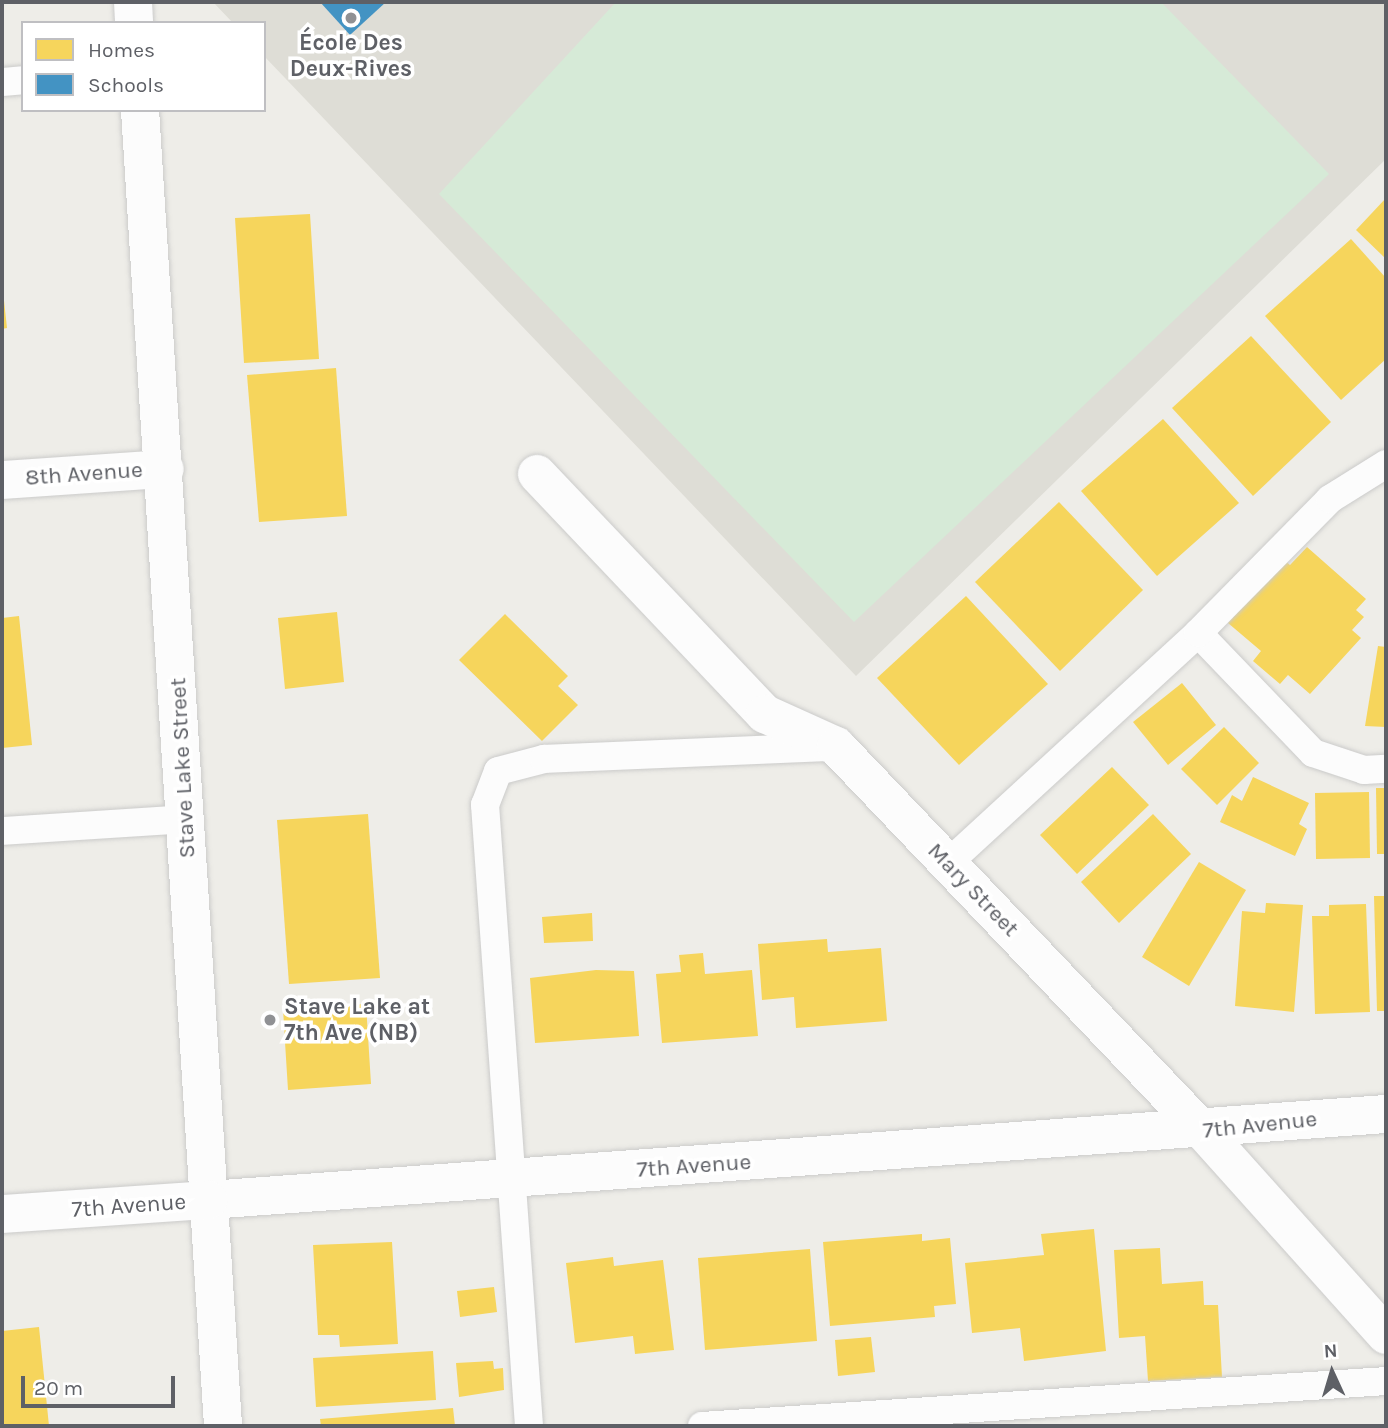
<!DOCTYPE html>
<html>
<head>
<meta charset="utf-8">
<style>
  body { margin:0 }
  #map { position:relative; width:1388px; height:1428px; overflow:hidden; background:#eeede8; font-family:Karla,sans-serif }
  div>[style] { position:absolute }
  .education>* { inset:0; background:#deddd6 }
  .green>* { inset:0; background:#d6ead7 }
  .homes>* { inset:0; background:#f6d55c }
  .schools>* { inset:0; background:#4393c3 }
  .roads { filter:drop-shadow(0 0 2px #cbcbca) drop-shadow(0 0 2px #cbcbca) }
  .lane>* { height:28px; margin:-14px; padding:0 14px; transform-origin:14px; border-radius:14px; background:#fcfcfc }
  .street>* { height:38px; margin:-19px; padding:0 19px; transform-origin:19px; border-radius:19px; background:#fcfcfc }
  .secondary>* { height:38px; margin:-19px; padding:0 19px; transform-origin:19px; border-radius:19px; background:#fcfcfc }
  .dots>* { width:19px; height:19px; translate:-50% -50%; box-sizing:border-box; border:4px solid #fff; border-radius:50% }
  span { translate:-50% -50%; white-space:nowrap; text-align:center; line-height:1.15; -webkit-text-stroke:7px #fff; paint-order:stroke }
  .poi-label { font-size:23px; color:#5e6066; font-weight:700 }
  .left { translate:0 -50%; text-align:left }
  .street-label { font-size:23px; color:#5e6066 }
  .frame { position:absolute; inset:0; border:4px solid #5e6066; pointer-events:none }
  .legend { position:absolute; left:21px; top:21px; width:245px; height:91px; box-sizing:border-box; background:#fff; border:2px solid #bfbfc2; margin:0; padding:9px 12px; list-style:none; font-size:21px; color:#5e6066 }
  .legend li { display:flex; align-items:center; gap:14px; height:35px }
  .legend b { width:35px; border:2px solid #bfbfc2 }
  .north { position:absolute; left:1297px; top:1337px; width:70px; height:70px; -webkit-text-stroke:5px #fff; paint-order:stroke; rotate:356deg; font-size:19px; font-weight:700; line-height:28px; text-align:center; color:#5e6066 }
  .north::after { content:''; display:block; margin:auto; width:24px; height:32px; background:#5e6066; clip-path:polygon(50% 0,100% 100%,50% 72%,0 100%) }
  .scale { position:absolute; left:21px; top:1376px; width:154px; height:32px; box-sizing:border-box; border:4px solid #5e6066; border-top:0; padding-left:9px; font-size:21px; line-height:24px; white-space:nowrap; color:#5e6066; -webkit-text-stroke:5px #fff; paint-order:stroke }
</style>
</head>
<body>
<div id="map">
  <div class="education">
    <i style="clip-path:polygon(213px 2px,1386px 2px,1386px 159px,856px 676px,264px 56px,264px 23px,233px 23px)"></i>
  </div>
  <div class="green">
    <i style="clip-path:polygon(616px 2px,1161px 2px,1329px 174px,854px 622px,439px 194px)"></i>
  </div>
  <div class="homes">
    <i style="clip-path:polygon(1386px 198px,1386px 259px,1356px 230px)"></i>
    <i style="clip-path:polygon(310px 214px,319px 359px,244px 363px,235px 218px)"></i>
    <i style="clip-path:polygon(1351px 239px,1386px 278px,1386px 359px,1341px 400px,1265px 316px)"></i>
    <i style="clip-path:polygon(2px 282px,7px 328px,2px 329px)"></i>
    <i style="clip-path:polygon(1251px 336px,1331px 422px,1253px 496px,1172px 408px)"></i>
    <i style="clip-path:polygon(336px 368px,347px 516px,259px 522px,247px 375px)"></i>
    <i style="clip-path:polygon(1163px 419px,1239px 503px,1157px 576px,1081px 491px)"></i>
    <i style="clip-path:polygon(1059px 502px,1143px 590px,1060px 671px,975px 582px)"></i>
    <i style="clip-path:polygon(1307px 547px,1366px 599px,1356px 610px,1364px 617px,1352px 630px,1361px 638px,1310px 694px,1288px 675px,1280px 684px,1253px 661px,1261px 651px,1228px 623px,1284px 560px,1290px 565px)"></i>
    <i style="clip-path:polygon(966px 596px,1048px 684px,959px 765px,877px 678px)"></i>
    <i style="clip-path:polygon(337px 612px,344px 682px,285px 689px,278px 618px)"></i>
    <i style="clip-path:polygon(505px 614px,568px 676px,558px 686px,578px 705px,542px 741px,459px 660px)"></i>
    <i style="clip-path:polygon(19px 616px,32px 745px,2px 748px,2px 618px)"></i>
    <i style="clip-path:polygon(1378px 646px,1386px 647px,1386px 727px,1365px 726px)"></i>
    <i style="clip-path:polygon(1182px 683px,1216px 725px,1168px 765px,1133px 722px)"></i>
    <i style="clip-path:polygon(1224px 727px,1259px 763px,1217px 805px,1181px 769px)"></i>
    <i style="clip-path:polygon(1112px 767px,1149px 805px,1077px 874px,1040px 835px)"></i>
    <i style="clip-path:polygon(1253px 777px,1309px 803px,1299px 824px,1307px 829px,1295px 856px,1220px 822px,1232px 795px,1242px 801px)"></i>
    <i style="clip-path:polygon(1376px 788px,1386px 788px,1386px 854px,1377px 854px)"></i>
    <i style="clip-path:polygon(1369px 792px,1370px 858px,1316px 859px,1315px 793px)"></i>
    <i style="clip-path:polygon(368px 814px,380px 978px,289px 984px,277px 820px)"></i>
    <i style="clip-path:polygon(1153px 814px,1191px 854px,1119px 923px,1081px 882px)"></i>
    <i style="clip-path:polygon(1199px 862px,1246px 890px,1189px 986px,1142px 957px)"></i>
    <i style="clip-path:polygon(1374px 896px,1386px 896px,1386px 1011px,1377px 1011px)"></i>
    <i style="clip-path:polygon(1266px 903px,1303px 905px,1294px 1012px,1235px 1006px,1242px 911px,1265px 913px)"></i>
    <i style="clip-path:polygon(1366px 904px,1370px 1012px,1315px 1014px,1312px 916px,1329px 916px,1329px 905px)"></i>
    <i style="clip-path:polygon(592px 913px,593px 941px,544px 943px,542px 917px)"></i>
    <i style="clip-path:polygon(827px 939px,828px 952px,881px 948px,887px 1021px,796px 1028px,794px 997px,762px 1000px,758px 944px)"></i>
    <i style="clip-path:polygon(703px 953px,705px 974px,752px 970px,758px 1036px,662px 1043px,656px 974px,681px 972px,679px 955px)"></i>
    <i style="clip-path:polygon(596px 970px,634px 971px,639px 1036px,535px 1043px,530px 978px)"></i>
    <i style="clip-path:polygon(366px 1004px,371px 1084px,288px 1090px,283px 1009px)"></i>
    <i style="clip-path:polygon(1094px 1229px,1106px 1351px,1024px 1361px,1020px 1328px,972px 1333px,965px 1263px,1044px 1255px,1041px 1234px)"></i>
    <i style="clip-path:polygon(922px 1234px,922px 1241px,950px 1238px,956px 1304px,934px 1306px,935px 1317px,830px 1326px,823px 1242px)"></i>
    <i style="clip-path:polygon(392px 1242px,398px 1344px,340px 1347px,339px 1335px,318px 1335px,313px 1245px)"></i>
    <i style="clip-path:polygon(1160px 1248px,1162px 1284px,1203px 1281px,1204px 1305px,1218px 1305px,1222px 1377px,1148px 1381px,1145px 1336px,1119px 1338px,1114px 1250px)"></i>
    <i style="clip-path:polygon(810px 1249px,817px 1341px,705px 1350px,698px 1258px)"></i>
    <i style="clip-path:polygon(613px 1257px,614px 1266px,663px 1260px,674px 1350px,635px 1354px,633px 1336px,575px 1343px,566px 1263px)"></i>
    <i style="clip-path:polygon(494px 1287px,497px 1312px,460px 1317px,457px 1291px)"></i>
    <i style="clip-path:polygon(39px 1327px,49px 1426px,2px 1426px,2px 1331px)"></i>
    <i style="clip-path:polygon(871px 1337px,875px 1372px,838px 1376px,835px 1340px)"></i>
    <i style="clip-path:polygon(433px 1351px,436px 1400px,316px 1407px,313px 1358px)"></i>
    <i style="clip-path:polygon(493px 1361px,494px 1369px,503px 1368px,504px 1390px,459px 1397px,456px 1363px)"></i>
    <i style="clip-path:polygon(453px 1408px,455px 1426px,321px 1426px,320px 1419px)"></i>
  </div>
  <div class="schools">
    <i style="clip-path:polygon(320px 2px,386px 2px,350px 35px)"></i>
  </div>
  <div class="roads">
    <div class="lane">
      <i style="left:2px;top:82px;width:21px;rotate:-5deg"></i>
      <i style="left:1198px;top:633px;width:166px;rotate:46.2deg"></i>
      <i style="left:1313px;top:753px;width:54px;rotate:18.4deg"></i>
      <i style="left:1364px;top:770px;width:22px;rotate:-3deg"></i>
      <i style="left:2px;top:831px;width:184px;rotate:-3.7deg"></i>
      <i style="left:947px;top:864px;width:341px;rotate:-42.6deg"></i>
      <i style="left:1198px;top:633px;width:188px;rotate:-45.4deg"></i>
      <i style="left:1330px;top:499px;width:66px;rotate:-32deg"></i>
      <i style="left:529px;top:1426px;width:623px;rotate:-94.05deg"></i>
      <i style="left:485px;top:805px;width:36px;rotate:-69deg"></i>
      <i style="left:498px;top:771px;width:48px;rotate:-14.6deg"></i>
      <i style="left:544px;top:759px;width:288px;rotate:-2.4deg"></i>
      <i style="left:702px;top:1426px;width:685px;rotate:-3.76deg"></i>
    </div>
    <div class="street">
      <i style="left:537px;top:474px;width:331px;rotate:46.5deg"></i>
      <i style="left:765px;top:714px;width:78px;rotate:24.3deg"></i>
      <i style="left:836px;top:746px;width:532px;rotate:46.37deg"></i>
      <i style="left:1203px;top:1131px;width:274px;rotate:48.1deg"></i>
      <i style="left:2px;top:480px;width:163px;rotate:-3.9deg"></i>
      <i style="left:209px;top:1200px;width:1180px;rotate:-4.18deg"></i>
    </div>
    <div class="secondary">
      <i style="left:133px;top:2px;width:21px;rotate:87deg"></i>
      <i style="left:140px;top:110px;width:1319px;rotate:86.39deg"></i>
      <i style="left:2px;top:1214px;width:207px;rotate:-3.9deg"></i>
    </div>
  </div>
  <div class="dots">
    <i style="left:351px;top:18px;background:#909194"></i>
    <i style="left:270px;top:1020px;background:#909194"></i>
  </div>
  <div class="poi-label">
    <span style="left:351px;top:56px">École Des<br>Deux-Rives</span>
    <span class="left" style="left:284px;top:1020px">Stave Lake at<br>7th Ave (NB)</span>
  </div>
  <div class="street-label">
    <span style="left:84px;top:474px;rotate:-4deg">8th Avenue</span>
    <span style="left:183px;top:768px;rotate:-93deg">Stave Lake Street</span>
    <span style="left:973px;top:890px;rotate:46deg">Mary Street</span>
    <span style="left:1260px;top:1125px;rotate:-6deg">7th Avenue</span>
    <span style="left:694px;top:1166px;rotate:-4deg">7th Avenue</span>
    <span style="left:129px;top:1206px;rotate:-4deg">7th Avenue</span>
  </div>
  <div class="frame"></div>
  <ul class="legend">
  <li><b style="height:19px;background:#f6d55c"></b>Homes</li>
  <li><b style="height:19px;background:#4393c3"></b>Schools</li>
  </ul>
  <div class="north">N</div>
  <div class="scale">20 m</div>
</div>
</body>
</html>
